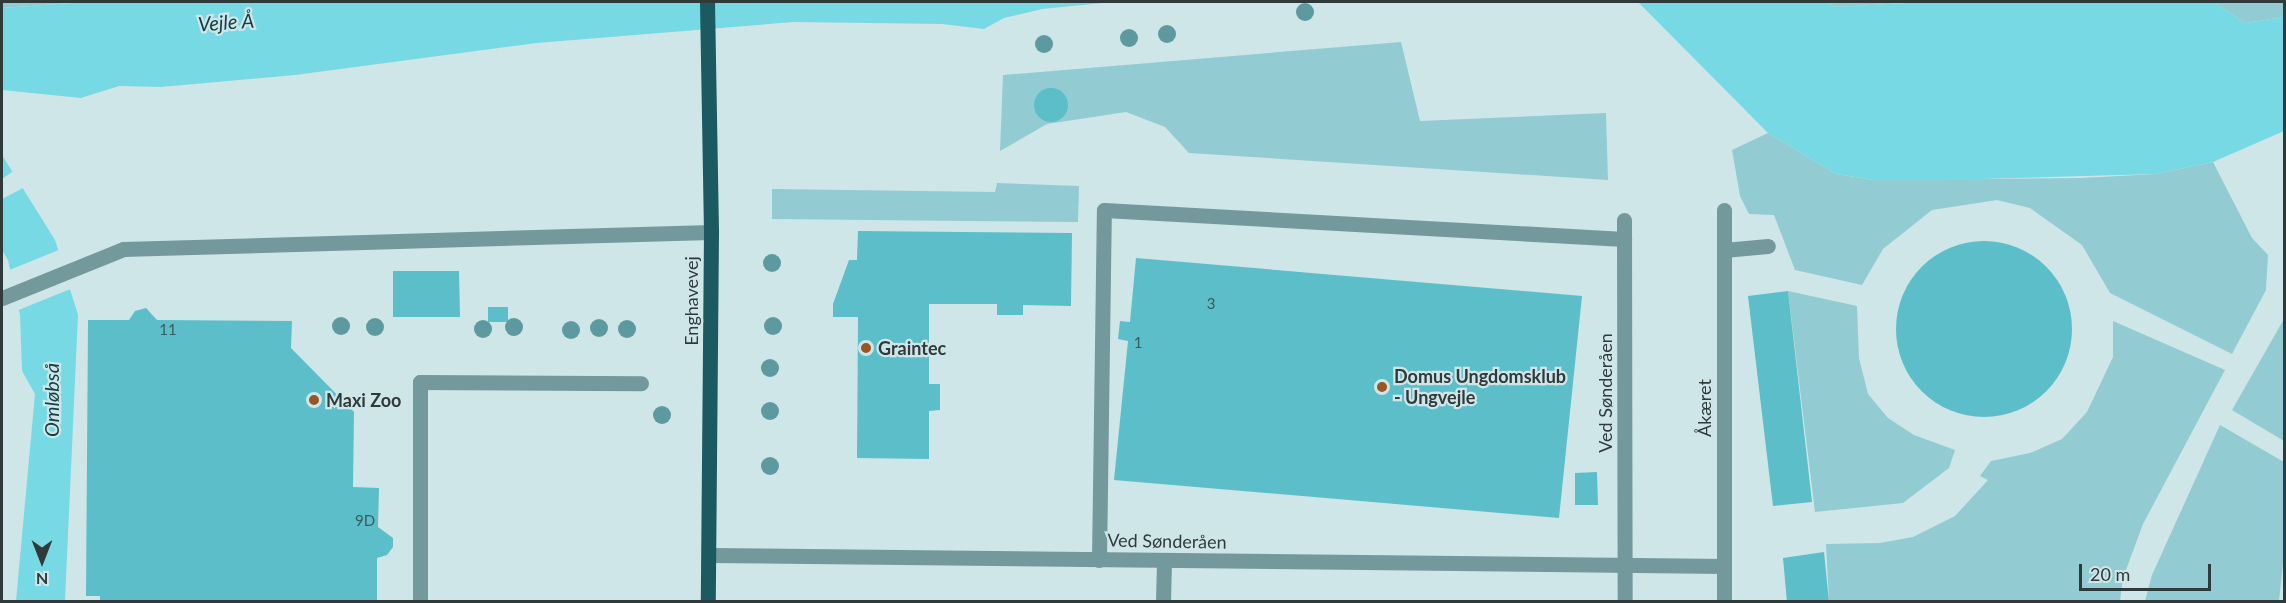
<!DOCTYPE html>
<html>
<head>
<meta charset="utf-8">
<style>
  body { margin:0 }
  #map { position:relative; width:2286px; height:603px; overflow:hidden; background:#cfe6e9; font-family:Lato,sans-serif }
  div>[style] { position:absolute }
  .green>* { inset:0; background:#92cbd2 }
  .water>* { inset:0; background:#77d9e3 }
  .pier>* { inset:0; background:#cfe6e9 }
  .building>* { inset:0; background:#5bbec8 }
  .round { border-radius:50% }
  .minor>* { height:15px; margin:-7.5px; padding:0 7.5px; transform-origin:7.5px; border-radius:7.5px; background:#73999d }
  .major>* { height:15px; margin:-7.5px; padding:0 7.5px; transform-origin:7.5px; border-radius:7.5px; background:#1a5a60 }
  .trees>* { width:18px; height:18px; margin:-9px; border-radius:50%; background:#5d9a9f }
  .dots>* { width:16px; height:16px; translate:-50% -50%; box-sizing:border-box; border:3px solid #cfe6e9; border-radius:50% }
  span { translate:-50% -50%; white-space:nowrap; text-align:center; line-height:1.15; -webkit-text-stroke:4.5px #cfe6e9; paint-order:stroke }
  .number-label { font-size:15px; color:#3b5b5e }
  .number-label span { -webkit-text-stroke-width:0 }
  .street-label { font-size:18px; color:#303a3b }
  .poi-label { font-size:18px; color:#303a3b; font-weight:700 }
  .left { translate:0 -50%; text-align:left }
  .water-label { font-size:20px; color:#134145; font-style:italic }
  .frame { position:absolute; inset:0; border:3px solid #303a3b; pointer-events:none }
  .north { position:absolute; left:12px; top:531px; width:60px; height:60px; -webkit-text-stroke:4px #cfe6e9; paint-order:stroke; rotate:180deg; font-size:16px; font-weight:700; line-height:24px; text-align:center; color:#303a3b }
  .north::after { content:''; display:block; margin:auto; width:21px; height:27px; background:#303a3b; clip-path:polygon(50% 0,100% 100%,50% 72%,0 100%) }
  .scale { position:absolute; left:2079px; top:564px; width:132px; height:27px; box-sizing:border-box; border:3px solid #303a3b; border-top:0; padding-left:8px; font-size:18px; line-height:21px; white-space:nowrap; color:#303a3b; -webkit-text-stroke:4px #cfe6e9; paint-order:stroke }
</style>
</head>
<body>
<div id="map">
  <div class="green">
    <i style="clip-path:polygon(2px 2px,85px 2px,2px 8px)"></i>
    <i style="clip-path:polygon(1826px 2px,1923px 2px,1836px 7px)"></i>
    <i style="clip-path:polygon(2214px 2px,2284px 2px,2284px 17px,2245px 23px)"></i>
    <i style="clip-path:polygon(1401px 42px,1420px 121px,1606px 113px,1608px 180px,1189px 153px,1165px 127px,1126px 112px,1047px 124px,1000px 151px,1003px 75px)"></i>
    <i style="clip-path:polygon(1768px 133px,1836px 174px,1873px 180px,2081px 178px,2156px 174px,2213px 162px,2252px 238px,2268px 255px,2266px 290px,2232px 354px,2110px 293px,2082px 245px,2030px 208px,1997px 200px,1932px 210px,1883px 249px,1862px 285px,1795px 270px,1774px 215px,1749px 214px,1740px 196px,1732px 150px)"></i>
    <i style="clip-path:polygon(997px 183px,1079px 186px,1078px 222px,772px 219px,772px 189px,995px 192px)"></i>
    <i style="clip-path:polygon(1788px 291px,1857px 306px,1859px 358px,1868px 394px,1888px 418px,1914px 435px,1955px 450px,1949px 468px,1903px 503px,1815px 512px)"></i>
    <i style="clip-path:polygon(2284px 319px,2284px 441px,2232px 410px)"></i>
    <i style="clip-path:polygon(2113px 321px,2225px 370px,2143px 524px,2123px 578px,2120px 601px,1829px 601px,1826px 544px,1880px 543px,1913px 537px,1955px 516px,1988px 480px,1980px 476px,1991px 461px,2030px 453px,2062px 439px,2087px 412px,2113px 357px)"></i>
    <i style="clip-path:polygon(2220px 425px,2284px 462px,2284px 554px,2279px 601px,2145px 601px,2152px 575px)"></i>
  </div>
  <div class="water">
    <i style="clip-path:polygon(85px 2px,1113px 2px,1042px 9px,1004px 18px,984px 29px,942px 24px,793px 22px,537px 43px,295px 75px,161px 87px,119px 86px,81px 98px,2px 90px,2px 8px)"></i>
    <i style="clip-path:polygon(1638px 2px,1826px 2px,1836px 7px,1923px 2px,2214px 2px,2245px 23px,2284px 17px,2284px 131px,2213px 162px,2156px 174px,1944px 180px,1873px 180px,1836px 174px,1768px 133px)"></i>
    <i style="clip-path:polygon(2px 155px,55px 240px,78px 315px,65px 601px,16px 601px,35px 394px,22px 371px,20px 315px,8px 260px,2px 250px)"></i>
  </div>
  <div class="pier">
    <i style="clip-path:polygon(15px 170px,25px 187px,2px 199px,2px 179px)"></i>
    <i style="clip-path:polygon(61px 249px,73px 288px,16px 311px,7px 271px)"></i>
  </div>
  <div class="building">
    <i class="round" style="left:1034px;top:88px;width:34px;height:34px"></i>
    <i style="clip-path:polygon(858px 231px,1072px 233px,1071px 306px,1023px 305px,1023px 315px,997px 315px,997px 304px,929px 304px,929px 384px,940px 384px,940px 410px,929px 411px,929px 459px,857px 458px,858px 317px,833px 317px,833px 304px,849px 260px,857px 260px)"></i>
    <i class="round" style="left:1896px;top:241px;width:176px;height:176px"></i>
    <i style="clip-path:polygon(1136px 258px,1582px 296px,1559px 518px,1114px 480px,1128px 341px,1118px 339px,1120px 321px,1130px 322px)"></i>
    <i style="clip-path:polygon(393px 271px,459px 271px,460px 317px,393px 317px)"></i>
    <i style="clip-path:polygon(1788px 291px,1812px 502px,1773px 506px,1748px 296px)"></i>
    <i style="clip-path:polygon(488px 307px,508px 307px,508px 322px,488px 322px)"></i>
    <i style="clip-path:polygon(146px 308px,157px 320px,292px 321px,291px 348px,354px 412px,353px 487px,379px 488px,378px 527px,393px 538px,393px 547px,387px 555px,377px 558px,377px 602px,100px 602px,100px 596px,86px 596px,88px 320px,129px 320px,135px 311px)"></i>
    <i style="clip-path:polygon(1597px 472px,1598px 505px,1575px 505px,1575px 473px)"></i>
    <i style="clip-path:polygon(1824px 552px,1829px 602px,1787px 602px,1783px 558px)"></i>
  </div>
  <div class="minor">
    <i style="left:1724px;top:210px;width:392px;rotate:90deg"></i>
    <i style="left:1624px;top:220px;width:382px;rotate:89.9deg"></i>
    <i style="left:1724px;top:250px;width:44px;rotate:-5.2deg"></i>
    <i style="left:2px;top:298px;width:131px;rotate:-22deg"></i>
    <i style="left:123px;top:249px;width:588px;rotate:-1.66deg"></i>
    <i style="left:709px;top:555px;width:1015px;rotate:0.62deg"></i>
    <i style="left:1099px;top:560px;width:350px;rotate:-89.2deg"></i>
    <i style="left:1104px;top:210px;width:521px;rotate:3.19deg"></i>
    <i style="left:420px;top:602px;width:220px;rotate:-90deg"></i>
    <i style="left:420px;top:382px;width:221px;rotate:0.3deg"></i>
    <i style="left:1163px;top:602px;width:42px;rotate:-88.6deg"></i>
  </div>
  <div class="major">
    <i style="left:707px;top:2px;width:230px;rotate:89deg"></i>
    <i style="left:711px;top:232px;width:370px;rotate:90.5deg"></i>
  </div>
  <div class="trees">
    <i style="left:1305px;top:12px"></i>
    <i style="left:1167px;top:34px"></i>
    <i style="left:1129px;top:38px"></i>
    <i style="left:1044px;top:44px"></i>
    <i style="left:772px;top:263px"></i>
    <i style="left:341px;top:326px"></i>
    <i style="left:773px;top:326px"></i>
    <i style="left:375px;top:327px"></i>
    <i style="left:514px;top:327px"></i>
    <i style="left:599px;top:328px"></i>
    <i style="left:483px;top:329px"></i>
    <i style="left:627px;top:329px"></i>
    <i style="left:571px;top:330px"></i>
    <i style="left:770px;top:368px"></i>
    <i style="left:770px;top:411px"></i>
    <i style="left:662px;top:415px"></i>
    <i style="left:770px;top:466px"></i>
  </div>
  <div class="dots">
    <i style="left:866px;top:348px;background:#975623"></i>
    <i style="left:1382px;top:387px;background:#975623"></i>
    <i style="left:314px;top:400px;background:#975623"></i>
  </div>
  <div class="number-label">
    <span style="left:1211px;top:304px">3</span>
    <span style="left:168px;top:330px">11</span>
    <span style="left:1138px;top:343px">1</span>
    <span style="left:365px;top:521px">9D</span>
  </div>
  <div class="street-label">
    <span style="left:691px;top:301px;rotate:-90deg">Enghavevej</span>
    <span style="left:1605px;top:393px;rotate:-90deg">Ved Sønderåen</span>
    <span style="left:1704px;top:408px;rotate:-90deg">Åkæret</span>
    <span style="left:1167px;top:541px;rotate:1deg">Ved Sønderåen</span>
  </div>
  <div class="poi-label">
    <span class="left" style="left:878px;top:348px">Graintec</span>
    <span class="left" style="left:1394px;top:387px">Domus Ungdomsklub<br>- Ungvejle</span>
    <span class="left" style="left:326px;top:400px">Maxi Zoo</span>
  </div>
  <div class="water-label">
    <span style="left:226px;top:22px;rotate:-4deg">Vejle Å</span>
    <span style="left:51px;top:400px;rotate:-90deg">Omløbså</span>
  </div>
  <div class="frame"></div>
  <div class="north">N</div>
  <div class="scale">20 m</div>
</div>
</body>
</html>
